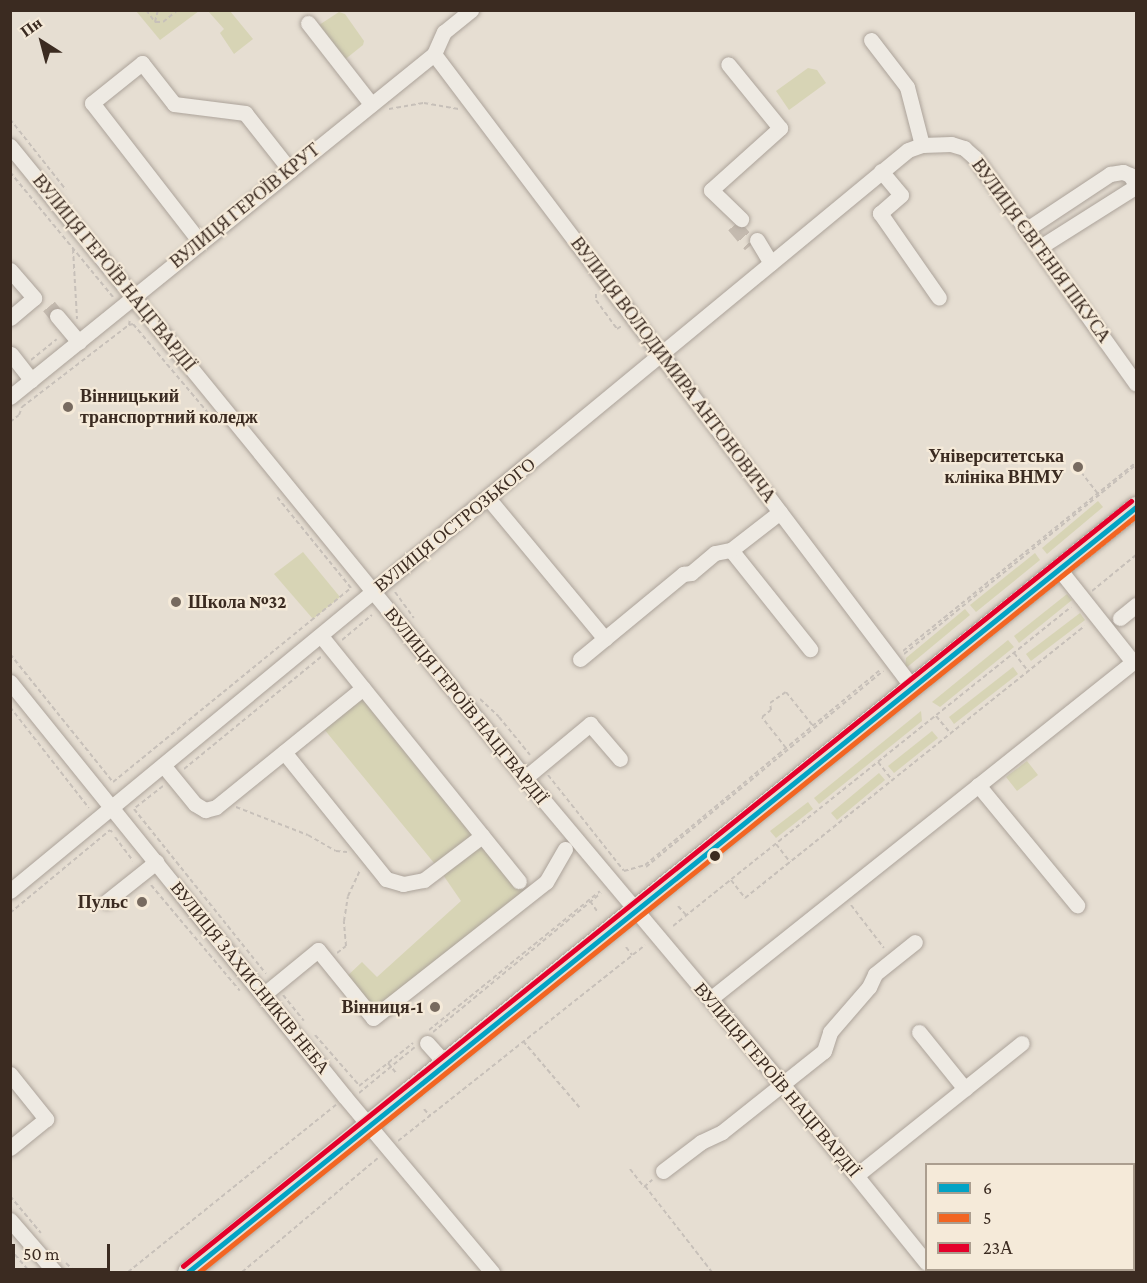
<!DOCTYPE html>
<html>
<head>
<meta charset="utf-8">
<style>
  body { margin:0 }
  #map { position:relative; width:1147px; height:1283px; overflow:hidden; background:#e6ded2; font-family:"Crimson Pro",serif }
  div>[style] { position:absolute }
  .green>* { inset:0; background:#d7d4b5 }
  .minor-tunnel>* { height:15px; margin-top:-7.5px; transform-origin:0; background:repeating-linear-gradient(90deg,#c4baaf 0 15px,transparent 0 23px) }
  .path>* { height:2px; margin-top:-1px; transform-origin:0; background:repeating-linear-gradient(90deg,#c7c0b9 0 4.5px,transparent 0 7.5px) }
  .roads { filter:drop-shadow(0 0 2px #aca39a) drop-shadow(0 0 2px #aca39a) }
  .minor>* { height:15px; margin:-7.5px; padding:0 7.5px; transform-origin:7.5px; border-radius:7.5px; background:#eeeae3 }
  .major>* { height:20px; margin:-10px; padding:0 10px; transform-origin:10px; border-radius:10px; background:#e5dfd5 }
  .bus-1>* { height:4.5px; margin:-2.25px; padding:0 2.25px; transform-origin:2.25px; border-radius:2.25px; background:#03a3c5 }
  .bus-2>* { height:4.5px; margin:-2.25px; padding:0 2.25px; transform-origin:2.25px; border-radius:2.25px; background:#f26522 }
  .bus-3>* { height:4.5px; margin:-2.25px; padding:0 2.25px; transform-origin:2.25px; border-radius:2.25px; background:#e4002b }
  .dots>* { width:16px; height:16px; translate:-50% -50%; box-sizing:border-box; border:3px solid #f5ead9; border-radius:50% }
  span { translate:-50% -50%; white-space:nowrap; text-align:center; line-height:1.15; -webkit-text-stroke:4.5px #f5ead9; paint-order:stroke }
  .street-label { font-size:18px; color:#3b2b21 }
  .poi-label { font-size:18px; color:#3b2b21; font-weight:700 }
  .left { translate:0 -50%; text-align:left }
  .right { translate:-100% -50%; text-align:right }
  .frame { position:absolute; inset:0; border:12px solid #3b2b21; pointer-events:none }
  .legend { position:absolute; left:925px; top:1163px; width:210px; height:108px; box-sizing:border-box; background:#f5ead9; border:2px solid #ab9e8f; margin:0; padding:8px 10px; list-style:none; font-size:18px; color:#3b2b21 }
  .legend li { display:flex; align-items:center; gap:12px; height:30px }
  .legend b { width:30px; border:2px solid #ab9e8f }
  .north { position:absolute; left:12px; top:12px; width:60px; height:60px; -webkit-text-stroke:4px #f5ead9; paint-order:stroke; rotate:324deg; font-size:16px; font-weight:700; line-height:24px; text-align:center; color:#3b2b21 }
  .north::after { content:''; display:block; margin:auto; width:21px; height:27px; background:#3b2b21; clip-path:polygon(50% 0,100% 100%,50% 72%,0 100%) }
  .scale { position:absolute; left:12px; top:1244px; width:98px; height:27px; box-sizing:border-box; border:3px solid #3b2b21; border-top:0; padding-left:8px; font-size:18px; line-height:21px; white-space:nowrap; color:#3b2b21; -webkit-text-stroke:4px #f5ead9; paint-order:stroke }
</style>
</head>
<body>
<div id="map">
  <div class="green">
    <i style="clip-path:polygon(136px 11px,199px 11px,160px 40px)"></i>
    <i style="clip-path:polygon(208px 11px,230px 11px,253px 39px,234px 54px,220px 33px,224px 29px)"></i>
    <i style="clip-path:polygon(339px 12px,345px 14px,364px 41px,363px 45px,343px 61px,316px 27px)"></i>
    <i style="clip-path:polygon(808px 68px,817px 70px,826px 83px,789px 110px,776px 91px)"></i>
    <i style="clip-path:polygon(1098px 501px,1103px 507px,1047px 554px,1042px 548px)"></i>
    <i style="clip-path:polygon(303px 552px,340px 597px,313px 619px,274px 574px)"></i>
    <i style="clip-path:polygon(1035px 553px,1040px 560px,976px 612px,970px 605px)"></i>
    <i style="clip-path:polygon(1067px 594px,1072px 600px,1019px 643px,1014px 636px)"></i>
    <i style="clip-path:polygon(965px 609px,970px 615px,905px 669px,906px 658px)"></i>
    <i style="clip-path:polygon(1080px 613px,1085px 620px,1031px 661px,1026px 654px)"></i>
    <i style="clip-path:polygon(1008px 640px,1014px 647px,940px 707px,932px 702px)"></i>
    <i style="clip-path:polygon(1013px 667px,1018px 674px,954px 724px,949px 717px)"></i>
    <i style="clip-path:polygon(361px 690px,528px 896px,373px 1018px,343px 980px,362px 962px,377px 977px,461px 901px,439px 869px,319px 723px)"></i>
    <i style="clip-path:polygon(921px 711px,922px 721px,819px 804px,814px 798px)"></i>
    <i style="clip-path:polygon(932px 731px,938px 738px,894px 773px,888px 766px)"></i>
    <i style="clip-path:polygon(1027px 761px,1038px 775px,1017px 791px,1006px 777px)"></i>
    <i style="clip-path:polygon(879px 773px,885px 780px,837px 820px,831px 813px)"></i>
    <i style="clip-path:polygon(808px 802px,813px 809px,776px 838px,770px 831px)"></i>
  </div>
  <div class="minor-tunnel">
    <i style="left:734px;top:225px;width:26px;rotate:50deg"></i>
    <i style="left:49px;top:306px;width:13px;rotate:51deg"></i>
  </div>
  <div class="path">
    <i style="left:146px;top:10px;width:15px;rotate:53deg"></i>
    <i style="left:155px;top:22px;width:8px"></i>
    <i style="left:163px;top:22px;width:19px;rotate:-39deg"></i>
    <i style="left:155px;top:22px;width:12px;rotate:-76deg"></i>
    <i style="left:389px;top:109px;width:36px;rotate:-10deg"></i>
    <i style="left:424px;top:103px;width:35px;rotate:10deg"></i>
    <i style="left:10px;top:119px;width:90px;rotate:51.7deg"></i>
    <i style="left:10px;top:172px;width:162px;rotate:50.5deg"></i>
    <i style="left:73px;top:249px;width:70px;rotate:86.7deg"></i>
    <i style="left:596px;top:294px;width:6px;rotate:90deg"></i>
    <i style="left:596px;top:300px;width:36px;rotate:54deg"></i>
    <i style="left:617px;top:329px;width:7px;rotate:-34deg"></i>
    <i style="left:129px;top:325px;width:4px;rotate:-14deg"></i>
    <i style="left:133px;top:324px;width:118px;rotate:49.8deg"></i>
    <i style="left:31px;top:360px;width:33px;rotate:-39deg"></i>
    <i style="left:10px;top:422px;width:11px;rotate:-38deg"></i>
    <i style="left:19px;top:415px;width:9px;rotate:-69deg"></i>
    <i style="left:22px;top:407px;width:135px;rotate:-37.5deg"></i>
    <i style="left:129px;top:325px;width:6px;rotate:-81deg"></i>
    <i style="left:1081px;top:472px;width:28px;rotate:52deg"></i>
    <i style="left:1092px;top:591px;width:57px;rotate:-39.3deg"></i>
    <i style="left:395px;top:592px;width:32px;rotate:54deg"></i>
    <i style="left:342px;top:640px;width:39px;rotate:-40deg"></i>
    <i style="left:903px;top:651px;width:300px;rotate:-39deg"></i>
    <i style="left:1014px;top:653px;width:23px;rotate:52deg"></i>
    <i style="left:10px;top:654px;width:164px;rotate:51.2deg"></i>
    <i style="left:113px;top:782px;width:307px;rotate:-39.2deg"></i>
    <i style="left:351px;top:588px;width:117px;rotate:-129.1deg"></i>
    <i style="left:904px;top:654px;width:299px;rotate:-39.2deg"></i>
    <i style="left:480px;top:699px;width:26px;rotate:43deg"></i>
    <i style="left:499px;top:717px;width:49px;rotate:50.8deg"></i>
    <i style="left:10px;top:707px;width:128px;rotate:52deg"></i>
    <i style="left:936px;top:716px;width:23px;rotate:50deg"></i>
    <i style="left:786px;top:748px;width:39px;rotate:-128deg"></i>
    <i style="left:762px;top:717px;width:11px;rotate:-38deg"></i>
    <i style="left:771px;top:710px;width:7px;rotate:-98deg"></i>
    <i style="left:770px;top:703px;width:19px;rotate:-35deg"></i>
    <i style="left:786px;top:692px;width:43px;rotate:51.5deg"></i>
    <i style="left:878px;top:762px;width:24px;rotate:52deg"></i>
    <i style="left:184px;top:769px;width:177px;rotate:-39.3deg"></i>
    <i style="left:548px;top:775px;width:122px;rotate:51.6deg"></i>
    <i style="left:624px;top:871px;width:22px;rotate:-16deg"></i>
    <i style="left:645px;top:865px;width:305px;rotate:-39.7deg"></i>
    <i style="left:163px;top:786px;width:37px;rotate:142deg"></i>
    <i style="left:134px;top:809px;width:211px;rotate:51.3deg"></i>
    <i style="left:236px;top:807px;width:77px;rotate:21.3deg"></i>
    <i style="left:308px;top:835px;width:32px;rotate:30deg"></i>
    <i style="left:336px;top:851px;width:11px;rotate:5deg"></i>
    <i style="left:115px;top:837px;width:30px;rotate:53deg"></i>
    <i style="left:776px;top:844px;width:23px;rotate:52deg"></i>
    <i style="left:646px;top:867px;width:308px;rotate:-39.6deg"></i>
    <i style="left:731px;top:880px;width:23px;rotate:52deg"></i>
    <i style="left:745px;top:898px;width:435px;rotate:-38.7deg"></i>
    <i style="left:151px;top:885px;width:138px;rotate:50deg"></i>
    <i style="left:590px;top:901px;width:12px;rotate:55deg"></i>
    <i style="left:851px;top:905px;width:54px;rotate:52.5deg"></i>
    <i style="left:678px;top:906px;width:13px;rotate:48deg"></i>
    <i style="left:10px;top:913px;width:130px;rotate:-39.7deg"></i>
    <i style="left:110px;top:830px;width:3px;rotate:45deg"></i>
    <i style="left:673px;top:926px;width:510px;rotate:-38.71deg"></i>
    <i style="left:626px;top:947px;width:10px;rotate:53deg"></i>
    <i style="left:337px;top:953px;width:11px;rotate:-38deg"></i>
    <i style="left:346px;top:946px;width:25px;rotate:-95deg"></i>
    <i style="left:344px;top:921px;width:25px;rotate:-81deg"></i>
    <i style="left:348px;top:896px;width:29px;rotate:-65deg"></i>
    <i style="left:283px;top:995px;width:33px;rotate:51deg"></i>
    <i style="left:429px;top:1030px;width:220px;rotate:-39.1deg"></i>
    <i style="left:433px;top:1032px;width:218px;rotate:-39.6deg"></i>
    <i style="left:315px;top:1035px;width:67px;rotate:48.7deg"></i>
    <i style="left:523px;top:1041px;width:88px;rotate:49.6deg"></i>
    <i style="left:388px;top:1063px;width:14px;rotate:51deg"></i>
    <i style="left:359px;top:1086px;width:69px;rotate:-38.5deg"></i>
    <i style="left:359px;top:1093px;width:72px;rotate:-39.4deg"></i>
    <i style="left:424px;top:1109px;width:9px;rotate:49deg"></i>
    <i style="left:398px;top:1141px;width:315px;rotate:-38.4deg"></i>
    <i style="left:630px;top:1169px;width:23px;rotate:52deg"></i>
    <i style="left:644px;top:1187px;width:11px;rotate:-41deg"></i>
    <i style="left:645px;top:1186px;width:109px;rotate:52.1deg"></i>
    <i style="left:10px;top:1196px;width:48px;rotate:50deg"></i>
    <i style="left:10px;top:1249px;width:30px;rotate:49deg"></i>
    <i style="left:66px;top:1263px;width:13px;rotate:45deg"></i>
    <i style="left:128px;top:1272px;width:267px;rotate:-38.8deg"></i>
    <i style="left:242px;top:1272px;width:177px;rotate:-40deg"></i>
  </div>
  <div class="roads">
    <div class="minor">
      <i style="left:308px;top:23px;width:103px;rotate:52.1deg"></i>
      <i style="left:871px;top:40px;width:59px;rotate:52.5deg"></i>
      <i style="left:907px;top:87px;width:60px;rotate:75.5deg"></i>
      <i style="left:434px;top:54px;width:793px;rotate:52.94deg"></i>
      <i style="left:10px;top:146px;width:815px;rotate:50.82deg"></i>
      <i style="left:525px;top:778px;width:401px;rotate:50deg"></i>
      <i style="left:783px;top:1085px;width:228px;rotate:51.1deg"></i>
      <i style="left:881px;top:171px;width:31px;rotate:50deg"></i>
      <i style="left:901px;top:195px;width:28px;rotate:139deg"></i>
      <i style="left:880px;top:213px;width:103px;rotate:55.2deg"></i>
      <i style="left:711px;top:190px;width:93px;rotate:-41.9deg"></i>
      <i style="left:780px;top:128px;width:82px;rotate:-129.1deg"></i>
      <i style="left:711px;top:190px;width:42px;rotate:44deg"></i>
      <i style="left:1027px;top:229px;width:100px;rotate:-33.5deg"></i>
      <i style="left:1110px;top:174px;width:13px;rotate:-9deg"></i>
      <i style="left:1123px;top:172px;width:8px;rotate:23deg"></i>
      <i style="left:1130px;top:175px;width:12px;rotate:59deg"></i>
      <i style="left:757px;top:240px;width:27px;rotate:59deg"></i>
      <i style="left:200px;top:242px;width:176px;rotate:-127.8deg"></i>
      <i style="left:92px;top:103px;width:64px;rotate:-38.7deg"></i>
      <i style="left:142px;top:63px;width:52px;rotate:52deg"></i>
      <i style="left:174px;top:104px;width:72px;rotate:7.2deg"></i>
      <i style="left:245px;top:113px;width:73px;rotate:51.7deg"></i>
      <i style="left:1040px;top:247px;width:107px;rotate:-32.3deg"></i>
      <i style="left:10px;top:270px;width:37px;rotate:49deg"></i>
      <i style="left:34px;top:298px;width:31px;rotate:140deg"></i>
      <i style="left:57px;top:316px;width:34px;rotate:50deg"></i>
      <i style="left:11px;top:354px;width:33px;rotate:52deg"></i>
      <i style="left:10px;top:397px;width:545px;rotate:-38.97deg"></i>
      <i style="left:434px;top:54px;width:24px;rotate:-66deg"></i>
      <i style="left:444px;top:32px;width:35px;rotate:-39deg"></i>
      <i style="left:488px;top:498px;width:183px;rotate:50.3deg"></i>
      <i style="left:731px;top:550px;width:127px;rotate:51.4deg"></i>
      <i style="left:1120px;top:618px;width:21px;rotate:-39deg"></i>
      <i style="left:321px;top:636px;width:315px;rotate:51.1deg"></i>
      <i style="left:580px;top:659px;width:134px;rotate:-39.5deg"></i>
      <i style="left:683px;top:574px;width:8px;rotate:-7deg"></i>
      <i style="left:691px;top:573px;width:31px;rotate:-40deg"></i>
      <i style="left:715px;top:553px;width:16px;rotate:-11deg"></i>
      <i style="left:731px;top:550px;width:62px;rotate:-37.8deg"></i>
      <i style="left:10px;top:682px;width:533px;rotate:51.09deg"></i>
      <i style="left:345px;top:1097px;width:229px;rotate:50deg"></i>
      <i style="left:284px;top:752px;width:163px;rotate:51.2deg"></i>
      <i style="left:386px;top:879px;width:18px;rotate:16deg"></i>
      <i style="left:403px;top:884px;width:21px;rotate:-11deg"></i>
      <i style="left:424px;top:880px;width:73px;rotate:-37.2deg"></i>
      <i style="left:163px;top:765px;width:50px;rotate:50.6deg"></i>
      <i style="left:195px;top:804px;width:12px;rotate:31deg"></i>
      <i style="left:205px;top:810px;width:11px;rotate:-15deg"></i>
      <i style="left:216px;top:807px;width:189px;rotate:-39deg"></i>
      <i style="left:525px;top:778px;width:85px;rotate:-39.7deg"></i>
      <i style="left:590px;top:724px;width:46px;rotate:49.4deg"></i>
      <i style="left:978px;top:785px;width:156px;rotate:50.5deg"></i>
      <i style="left:10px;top:891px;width:1164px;rotate:-39.53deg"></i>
      <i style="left:908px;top:150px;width:15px;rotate:-20deg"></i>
      <i style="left:922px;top:145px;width:29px;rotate:-2deg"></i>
      <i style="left:951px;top:144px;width:14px;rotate:17deg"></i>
      <i style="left:964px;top:148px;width:15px;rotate:42deg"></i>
      <i style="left:975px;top:158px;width:277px;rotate:54.5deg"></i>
      <i style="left:107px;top:901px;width:63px;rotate:-38.5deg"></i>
      <i style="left:263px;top:995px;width:71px;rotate:-39.3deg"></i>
      <i style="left:318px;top:950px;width:87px;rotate:51deg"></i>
      <i style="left:373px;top:1018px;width:220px;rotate:-38.2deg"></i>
      <i style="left:546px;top:882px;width:38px;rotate:-60deg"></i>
      <i style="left:710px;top:999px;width:541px;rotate:-38.54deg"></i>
      <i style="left:1133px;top:662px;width:119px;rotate:-128.5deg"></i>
      <i style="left:919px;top:1032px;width:73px;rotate:51.1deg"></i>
      <i style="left:427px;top:1043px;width:27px;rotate:48deg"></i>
      <i style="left:10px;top:1074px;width:58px;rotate:51.3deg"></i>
      <i style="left:46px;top:1119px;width:46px;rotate:141.1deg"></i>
      <i style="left:663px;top:1171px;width:48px;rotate:-37.3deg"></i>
      <i style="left:701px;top:1142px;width:23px;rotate:-25deg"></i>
      <i style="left:722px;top:1132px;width:130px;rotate:-38.5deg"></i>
      <i style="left:824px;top:1051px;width:20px;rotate:-72deg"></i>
      <i style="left:830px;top:1032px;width:60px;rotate:-49.1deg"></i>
      <i style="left:869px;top:987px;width:14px;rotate:-65deg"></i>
      <i style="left:875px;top:974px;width:51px;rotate:-38.7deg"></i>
      <i style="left:857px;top:1175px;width:211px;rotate:-38.7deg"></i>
      <i style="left:10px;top:1220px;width:69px;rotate:49.1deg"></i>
    </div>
    <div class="major">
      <i style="left:188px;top:1272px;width:286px;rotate:-39.2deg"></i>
      <i style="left:410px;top:1091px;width:932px;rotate:-38.81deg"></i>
    </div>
  </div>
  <div class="bus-1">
    <i style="left:188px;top:1272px;width:1218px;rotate:-38.9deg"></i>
  </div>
  <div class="bus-2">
    <i style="left:199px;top:1272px;width:1204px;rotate:-38.9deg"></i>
  </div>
  <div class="bus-3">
    <i style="left:183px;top:1266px;width:1218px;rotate:-38.9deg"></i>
  </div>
  <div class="dots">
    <i style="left:68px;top:407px;background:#776a5f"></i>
    <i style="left:1078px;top:467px;background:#776a5f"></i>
    <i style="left:176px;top:602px;background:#776a5f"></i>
    <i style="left:715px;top:856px;background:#3b2b21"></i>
    <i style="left:142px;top:902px;background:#776a5f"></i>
    <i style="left:435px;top:1007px;background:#776a5f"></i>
  </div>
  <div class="street-label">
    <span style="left:245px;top:206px;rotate:-39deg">ВУЛИЦЯ ГЕРОЇВ КРУТ</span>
    <span style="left:1041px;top:251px;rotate:54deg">ВУЛИЦЯ ЄВГЕНІЯ ПІКУСА</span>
    <span style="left:114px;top:273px;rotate:51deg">ВУЛИЦЯ ГЕРОЇВ НАЦГВАРДІЇ</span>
    <span style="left:673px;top:370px;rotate:53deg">ВУЛИЦЯ ВОЛОДИМИРА АНТОНОВИЧА</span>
    <span style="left:455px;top:525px;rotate:-39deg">ВУЛИЦЯ ОСТРОЗЬКОГО</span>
    <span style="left:466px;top:706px;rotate:51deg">ВУЛИЦЯ ГЕРОЇВ НАЦГВАРДІЇ</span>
    <span style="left:250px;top:978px;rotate:51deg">ВУЛИЦЯ ЗАХИСНИКІВ НЕБА</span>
    <span style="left:777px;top:1080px;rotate:50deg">ВУЛИЦЯ ГЕРОЇВ НАЦГВАРДІЇ</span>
  </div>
  <div class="poi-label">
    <span class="left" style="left:80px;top:407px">Вінницький<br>транспортний коледж</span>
    <span class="right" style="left:1064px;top:467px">Університетська<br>клініка ВНМУ</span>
    <span class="left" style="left:188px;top:602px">Школа №32</span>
    <span class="right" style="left:128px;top:902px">Пульс</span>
    <span class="right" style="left:423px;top:1007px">Вінниця-1</span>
  </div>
  <div class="frame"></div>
  <ul class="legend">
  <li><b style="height:8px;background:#03a3c5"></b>6</li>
  <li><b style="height:8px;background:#f26522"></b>5</li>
  <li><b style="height:8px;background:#e4002b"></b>23А</li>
  </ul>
  <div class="north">Пн</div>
  <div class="scale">50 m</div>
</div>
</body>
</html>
